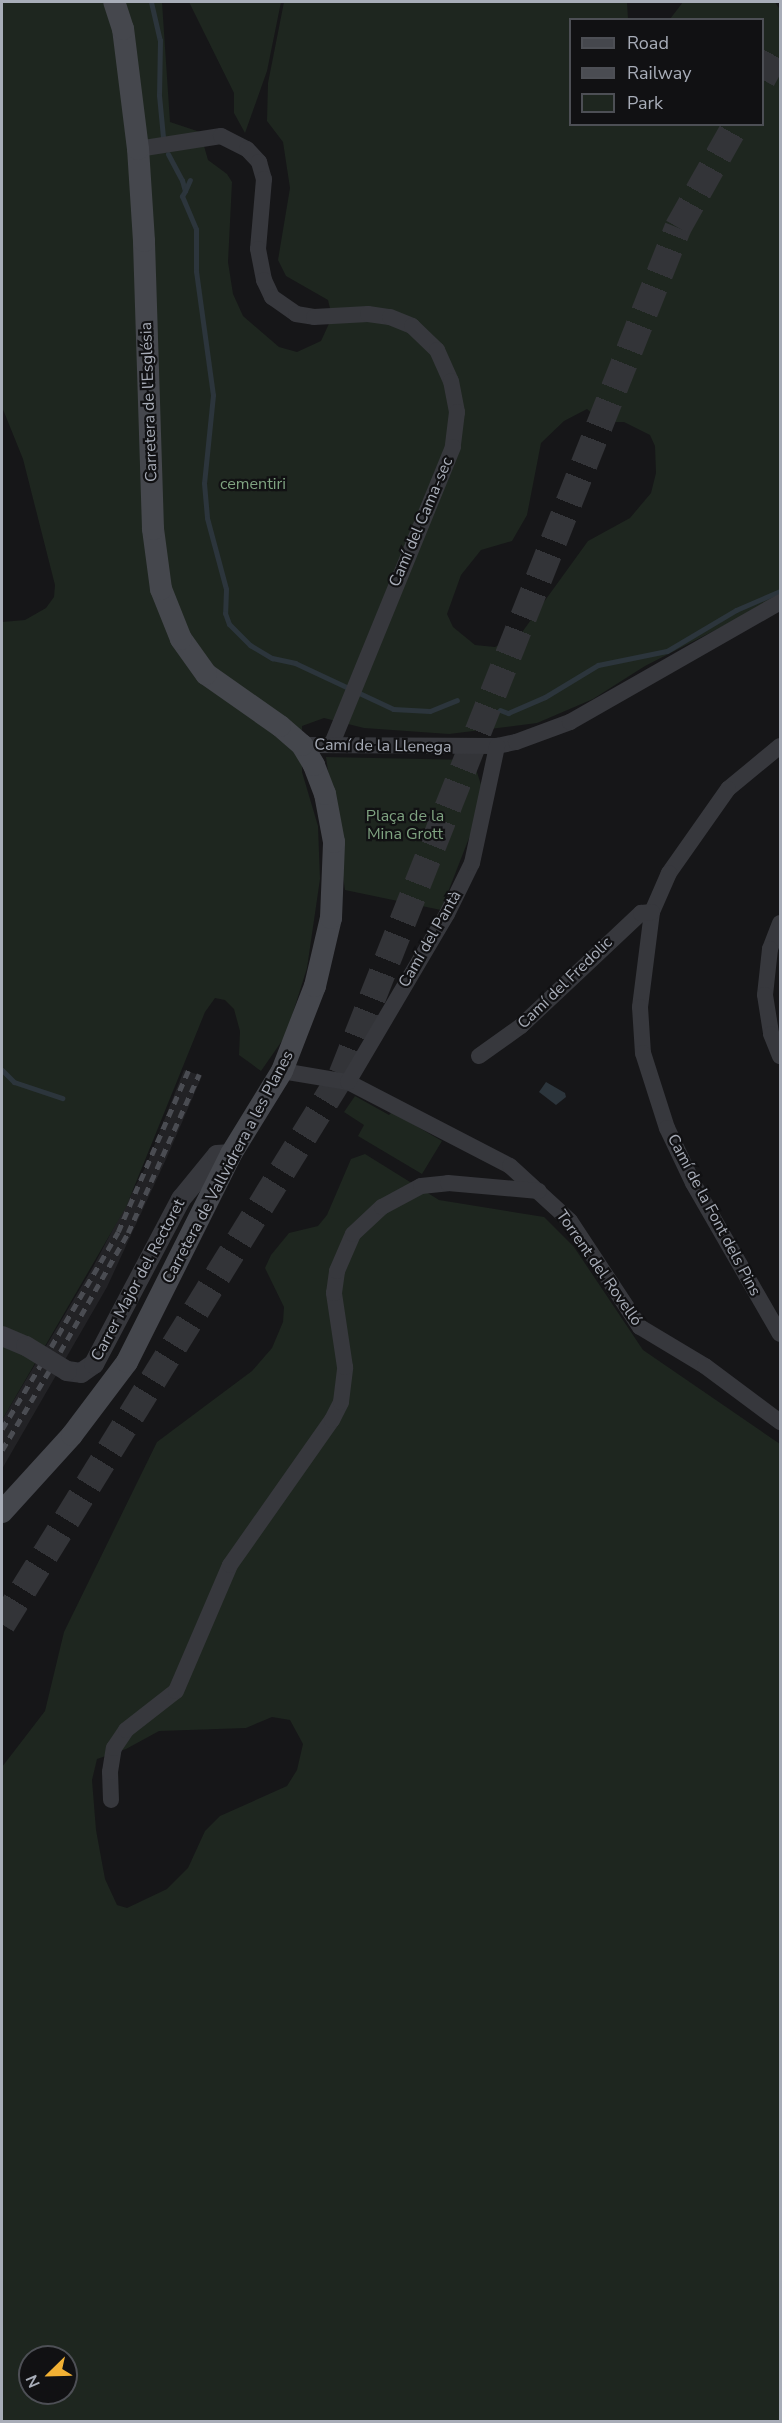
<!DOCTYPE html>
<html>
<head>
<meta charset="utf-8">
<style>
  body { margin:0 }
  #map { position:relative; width:782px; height:2423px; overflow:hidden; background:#161618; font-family:"Nunito Sans",sans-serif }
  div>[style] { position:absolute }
  .built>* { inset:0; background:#222225 }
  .green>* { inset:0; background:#1e261f }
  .water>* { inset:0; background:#2c353c }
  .stream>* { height:5px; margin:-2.5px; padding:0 2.5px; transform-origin:2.5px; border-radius:2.5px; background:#2c353c }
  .trunk-tunnel>* { height:27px; margin-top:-13.5px; transform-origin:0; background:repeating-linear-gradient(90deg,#333438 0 27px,transparent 0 41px) }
  .minor>* { height:16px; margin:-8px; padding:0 8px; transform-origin:8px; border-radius:8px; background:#37383d }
  .tertiary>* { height:20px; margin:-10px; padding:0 10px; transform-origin:10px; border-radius:10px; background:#37383d }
  .secondary>* { height:22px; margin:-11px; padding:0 11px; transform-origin:11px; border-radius:11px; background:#45474d }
  .rail>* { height:4.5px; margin-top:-2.25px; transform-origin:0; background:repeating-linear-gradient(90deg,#4a4c52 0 8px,transparent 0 14px) }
  .tertiary-bridge>* { height:20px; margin:-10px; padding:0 10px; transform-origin:10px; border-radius:10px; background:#37383d }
  span { translate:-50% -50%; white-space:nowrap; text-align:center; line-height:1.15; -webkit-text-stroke:4.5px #111113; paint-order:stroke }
  .street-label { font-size:16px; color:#a8adb8 }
  .park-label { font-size:16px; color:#7fa381 }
  .frame { position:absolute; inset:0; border:3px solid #a8adb8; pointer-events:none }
  .legend { position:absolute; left:569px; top:18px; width:195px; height:108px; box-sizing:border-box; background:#111113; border:2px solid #4d4f55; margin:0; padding:8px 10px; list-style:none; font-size:18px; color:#a8adb8 }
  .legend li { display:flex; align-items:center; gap:12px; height:30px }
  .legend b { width:30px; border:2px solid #4d4f55 }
  .north { position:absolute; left:18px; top:2345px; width:60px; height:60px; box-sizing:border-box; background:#111113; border:2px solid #4d4f55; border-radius:50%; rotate:247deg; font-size:16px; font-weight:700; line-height:24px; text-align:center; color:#a8adb8 }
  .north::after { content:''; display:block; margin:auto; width:21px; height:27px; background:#f2b134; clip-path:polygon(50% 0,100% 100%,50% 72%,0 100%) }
</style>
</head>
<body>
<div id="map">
  <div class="built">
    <i style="clip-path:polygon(184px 1070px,202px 1076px,167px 1157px,107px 1287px,2px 1469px,2px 1420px,93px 1267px,146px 1166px)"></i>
  </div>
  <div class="green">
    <i style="clip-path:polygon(evenodd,2px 2px,162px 2px,170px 122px,200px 132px,208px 160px,227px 174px,232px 182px,228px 262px,233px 294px,243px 316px,279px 347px,297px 352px,321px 341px,332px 317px,328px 300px,286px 276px,278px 260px,290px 188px,283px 142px,267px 121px,268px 83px,284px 2px,627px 2px,628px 19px,570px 20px,570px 124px,762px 124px,762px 20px,670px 19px,683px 2px,775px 2px,780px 10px,780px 597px,645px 666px,593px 699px,537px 723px,449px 734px,364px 728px,324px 718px,302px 726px,302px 772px,318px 826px,320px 879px,307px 968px,286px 1035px,261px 1071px,239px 1055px,240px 1031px,234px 1009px,225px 1000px,215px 998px,205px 1012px,126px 1207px,2px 1420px,2px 622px,25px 620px,46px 608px,54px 597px,55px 585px,23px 459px,2px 407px,2px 2px,587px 409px,602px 422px,624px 422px,650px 435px,655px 446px,656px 473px,651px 493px,630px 518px,588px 541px,520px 635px,495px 647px,475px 645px,453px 627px,447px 614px,461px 575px,481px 550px,512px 541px,527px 515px,541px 443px,564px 421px,587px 409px)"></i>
    <i style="clip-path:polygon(189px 2px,281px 2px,267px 71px,245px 133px,234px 113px,234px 93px)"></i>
    <i style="clip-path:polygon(326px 757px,473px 760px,485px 797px,441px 910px,345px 890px)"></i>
    <i style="clip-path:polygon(355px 1096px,389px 1115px,392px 1112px,442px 1141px,422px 1174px,358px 1136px,364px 1125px,344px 1112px)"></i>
    <i style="clip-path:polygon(evenodd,365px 1154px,439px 1200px,544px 1217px,574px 1247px,643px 1350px,780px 1444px,780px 2421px,2px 2421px,2px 1767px,45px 1711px,64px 1632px,157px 1442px,252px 1371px,272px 1348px,283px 1322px,284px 1307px,265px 1268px,271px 1255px,289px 1233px,318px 1226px,327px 1215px,351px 1159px,365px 1154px,272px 1717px,290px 1720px,303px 1744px,297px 1770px,287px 1786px,220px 1816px,205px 1831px,188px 1868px,167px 1889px,127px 1908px,117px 1905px,105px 1879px,96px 1830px,92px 1780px,97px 1759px,126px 1749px,159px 1731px,246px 1728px,272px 1717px,365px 1154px,30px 2357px,66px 2357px,66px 2393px,30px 2393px,30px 2357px)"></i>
  </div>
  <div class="water">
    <i style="clip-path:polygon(546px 1082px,565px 1093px,566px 1097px,556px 1105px,539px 1092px)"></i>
  </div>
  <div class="stream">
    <i style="left:151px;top:2px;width:39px;rotate:77deg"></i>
    <i style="left:160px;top:40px;width:55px;rotate:91deg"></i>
    <i style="left:159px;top:95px;width:42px;rotate:84.6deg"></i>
    <i style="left:168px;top:154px;width:30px;rotate:62deg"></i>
    <i style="left:182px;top:180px;width:11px;rotate:75deg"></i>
    <i style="left:185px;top:191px;width:6px;rotate:121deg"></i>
    <i style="left:182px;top:196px;width:36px;rotate:67deg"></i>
    <i style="left:196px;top:229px;width:42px;rotate:90deg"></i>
    <i style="left:196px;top:271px;width:125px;rotate:82.2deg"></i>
    <i style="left:213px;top:395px;width:88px;rotate:95.8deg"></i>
    <i style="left:204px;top:483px;width:35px;rotate:85deg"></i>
    <i style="left:207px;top:518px;width:73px;rotate:75deg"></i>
    <i style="left:226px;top:589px;width:24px;rotate:92deg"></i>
    <i style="left:225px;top:613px;width:12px;rotate:70deg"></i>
    <i style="left:229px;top:624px;width:30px;rotate:45deg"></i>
    <i style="left:250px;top:645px;width:26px;rotate:31deg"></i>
    <i style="left:272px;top:658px;width:24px;rotate:12deg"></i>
    <i style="left:295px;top:663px;width:108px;rotate:25.1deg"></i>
    <i style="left:393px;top:709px;width:37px;rotate:3deg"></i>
    <i style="left:430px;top:711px;width:29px;rotate:-22deg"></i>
    <i style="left:185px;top:191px;width:12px;rotate:-66deg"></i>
    <i style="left:500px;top:710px;width:9px;rotate:21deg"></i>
    <i style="left:508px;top:713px;width:40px;rotate:-23.4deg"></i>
    <i style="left:545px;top:697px;width:62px;rotate:-31.1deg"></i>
    <i style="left:598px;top:665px;width:70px;rotate:-11.5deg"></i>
    <i style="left:667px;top:651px;width:80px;rotate:-30.7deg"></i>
    <i style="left:736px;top:610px;width:48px;rotate:-23.4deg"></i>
    <i style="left:2px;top:1070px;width:17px;rotate:45deg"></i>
    <i style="left:14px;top:1082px;width:51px;rotate:18.4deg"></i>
  </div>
  <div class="trunk-tunnel">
    <i style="left:762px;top:79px;width:37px;rotate:-61deg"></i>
    <i style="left:2px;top:1624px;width:647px;rotate:-58.28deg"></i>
    <i style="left:342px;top:1074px;width:911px;rotate:-68.36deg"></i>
    <i style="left:678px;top:227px;width:118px;rotate:-60.6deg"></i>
  </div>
  <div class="minor">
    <i style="left:138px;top:149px;width:84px;rotate:-8.9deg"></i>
    <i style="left:221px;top:136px;width:29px;rotate:27deg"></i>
    <i style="left:247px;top:149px;width:18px;rotate:47deg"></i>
    <i style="left:259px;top:162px;width:18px;rotate:74deg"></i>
    <i style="left:264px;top:179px;width:70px;rotate:94.9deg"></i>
    <i style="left:258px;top:249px;width:32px;rotate:79deg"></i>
    <i style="left:264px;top:280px;width:19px;rotate:65deg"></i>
    <i style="left:272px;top:297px;width:29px;rotate:35deg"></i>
    <i style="left:296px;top:314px;width:18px;rotate:9deg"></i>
    <i style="left:314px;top:317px;width:54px;rotate:-3.2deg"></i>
    <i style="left:368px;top:314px;width:22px;rotate:8deg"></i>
    <i style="left:390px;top:317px;width:24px;rotate:22deg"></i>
    <i style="left:412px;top:326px;width:35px;rotate:44deg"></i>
    <i style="left:437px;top:350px;width:34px;rotate:66deg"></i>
    <i style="left:451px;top:381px;width:32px;rotate:79deg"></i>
    <i style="left:457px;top:412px;width:35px;rotate:97deg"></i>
    <i style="left:453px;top:447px;width:321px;rotate:112.2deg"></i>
    <i style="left:302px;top:745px;width:195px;rotate:0.3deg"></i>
    <i style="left:497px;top:746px;width:19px;rotate:-12deg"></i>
    <i style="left:516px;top:742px;width:58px;rotate:-20.3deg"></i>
    <i style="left:570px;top:722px;width:242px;rotate:-29.7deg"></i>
    <i style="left:780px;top:746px;width:67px;rotate:140.4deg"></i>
    <i style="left:728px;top:789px;width:103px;rotate:125.1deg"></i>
    <i style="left:669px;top:873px;width:43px;rotate:113.6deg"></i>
    <i style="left:652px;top:912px;width:96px;rotate:97.2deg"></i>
    <i style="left:640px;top:1007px;width:46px;rotate:86.3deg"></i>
    <i style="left:643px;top:1053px;width:79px;rotate:72.3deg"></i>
    <i style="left:667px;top:1128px;width:61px;rotate:64.7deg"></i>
    <i style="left:693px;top:1183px;width:174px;rotate:60.1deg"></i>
    <i style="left:780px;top:923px;width:28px;rotate:111deg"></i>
    <i style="left:770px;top:949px;width:46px;rotate:96.2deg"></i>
    <i style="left:765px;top:995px;width:39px;rotate:81deg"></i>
    <i style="left:771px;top:1034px;width:24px;rotate:68deg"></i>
    <i style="left:479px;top:1056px;width:52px;rotate:-35.5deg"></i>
    <i style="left:521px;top:1026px;width:165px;rotate:-43.3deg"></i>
    <i style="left:641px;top:913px;width:11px;rotate:-5deg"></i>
    <i style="left:282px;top:1071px;width:67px;rotate:9.5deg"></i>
    <i style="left:348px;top:1082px;width:182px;rotate:27.4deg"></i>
    <i style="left:510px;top:1166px;width:81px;rotate:42.5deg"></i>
    <i style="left:570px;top:1221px;width:127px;rotate:56.6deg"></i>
    <i style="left:640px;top:1327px;width:76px;rotate:31deg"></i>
    <i style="left:705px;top:1366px;width:94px;rotate:36.7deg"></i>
    <i style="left:348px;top:1082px;width:195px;rotate:-59.5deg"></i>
    <i style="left:447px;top:914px;width:57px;rotate:-63.9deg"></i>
    <i style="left:472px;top:863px;width:120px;rotate:-77.9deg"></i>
    <i style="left:111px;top:1800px;width:28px;rotate:-92deg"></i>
    <i style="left:110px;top:1772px;width:24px;rotate:-81deg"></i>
    <i style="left:114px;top:1748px;width:22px;rotate:-56deg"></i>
    <i style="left:126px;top:1730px;width:63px;rotate:-38deg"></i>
    <i style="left:176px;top:1691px;width:137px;rotate:-66.8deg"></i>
    <i style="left:230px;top:1565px;width:177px;rotate:-54.9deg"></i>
    <i style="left:332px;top:1420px;width:20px;rotate:-63deg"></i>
    <i style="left:341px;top:1402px;width:35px;rotate:-83deg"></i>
    <i style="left:345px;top:1367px;width:75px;rotate:-98.5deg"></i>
    <i style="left:334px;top:1293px;width:22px;rotate:-82deg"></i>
    <i style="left:337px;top:1271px;width:40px;rotate:-66.6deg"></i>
    <i style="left:353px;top:1234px;width:40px;rotate:-43deg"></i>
    <i style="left:382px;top:1207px;width:44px;rotate:-28.3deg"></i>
    <i style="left:421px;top:1186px;width:27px;rotate:-6deg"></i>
    <i style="left:448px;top:1183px;width:91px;rotate:5deg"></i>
  </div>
  <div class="tertiary">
    <i style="left:2px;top:1336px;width:26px;rotate:23deg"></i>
    <i style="left:67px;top:1371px;width:14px;rotate:8deg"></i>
    <i style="left:81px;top:1373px;width:16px;rotate:-35deg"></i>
    <i style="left:94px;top:1364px;width:187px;rotate:-62.2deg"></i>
    <i style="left:181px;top:1199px;width:57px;rotate:-50.7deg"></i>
    <i style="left:217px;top:1155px;width:14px;rotate:-4deg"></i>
  </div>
  <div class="secondary">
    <i style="left:2px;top:1512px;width:104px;rotate:-47.7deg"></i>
    <i style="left:72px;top:1435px;width:91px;rotate:-53deg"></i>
    <i style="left:127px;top:1362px;width:233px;rotate:-63.4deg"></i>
    <i style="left:231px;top:1154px;width:97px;rotate:-58.4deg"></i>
    <i style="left:282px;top:1071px;width:91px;rotate:-68.8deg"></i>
    <i style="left:315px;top:986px;width:70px;rotate:-76.8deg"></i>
    <i style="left:331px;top:918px;width:76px;rotate:-87.7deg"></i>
    <i style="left:334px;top:842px;width:49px;rotate:-100.6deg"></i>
    <i style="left:325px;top:794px;width:31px;rotate:-111deg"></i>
    <i style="left:314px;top:765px;width:23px;rotate:-121deg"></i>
    <i style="left:302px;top:745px;width:29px;rotate:-139deg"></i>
    <i style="left:280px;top:726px;width:90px;rotate:-144.9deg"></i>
    <i style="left:206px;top:674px;width:43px;rotate:-125.5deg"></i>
    <i style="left:181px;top:639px;width:54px;rotate:-111.8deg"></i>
    <i style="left:161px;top:589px;width:61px;rotate:-97.6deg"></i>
    <i style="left:153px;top:529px;width:288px;rotate:-91.8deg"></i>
    <i style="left:144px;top:241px;width:92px;rotate:-93.7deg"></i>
    <i style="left:138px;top:149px;width:121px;rotate:-97.1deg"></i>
    <i style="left:123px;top:29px;width:28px;rotate:-108deg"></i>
  </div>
  <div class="rail">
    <i style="left:51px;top:1347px;width:133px;rotate:-59.8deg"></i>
    <i style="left:118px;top:1232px;width:176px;rotate:-66.5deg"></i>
    <i style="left:60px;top:1352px;width:137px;rotate:-60.3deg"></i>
    <i style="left:128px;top:1233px;width:174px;rotate:-65.9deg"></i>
    <i style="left:2px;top:1429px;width:76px;rotate:-59deg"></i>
    <i style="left:2px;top:1450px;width:94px;rotate:-59.3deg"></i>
  </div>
  <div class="tertiary-bridge">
    <i style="left:26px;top:1346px;width:48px;rotate:31.4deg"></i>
  </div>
  <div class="street-label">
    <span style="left:149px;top:402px;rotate:-92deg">Carretera de l'Església</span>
    <span style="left:421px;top:522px;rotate:-67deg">Camí del Cama-sec</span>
    <span style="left:383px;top:746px;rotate:1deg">Camí de la Llenega</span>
    <span style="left:430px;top:939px;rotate:-60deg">Camí del Pantà</span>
    <span style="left:565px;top:983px;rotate:-44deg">Camí del Fredolic</span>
    <span style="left:228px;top:1167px;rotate:-62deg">Carretera de Vallvidrera a les Planes</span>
    <span style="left:714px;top:1215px;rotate:62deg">Camí de la Font dels Pins</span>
    <span style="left:599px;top:1268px;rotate:55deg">Torrent del Rovelló</span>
    <span style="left:138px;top:1280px;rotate:-62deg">Carrer Major del Rectoret</span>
  </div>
  <div class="park-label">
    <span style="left:253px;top:484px">cementiri</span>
    <span style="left:405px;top:825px">Plaça de la<br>Mina Grott</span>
  </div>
  <div class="frame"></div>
  <ul class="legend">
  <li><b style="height:8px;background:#45474d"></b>Road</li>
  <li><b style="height:8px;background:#4a4c52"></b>Railway</li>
  <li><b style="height:16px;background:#1e261f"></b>Park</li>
  </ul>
  <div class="north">N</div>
</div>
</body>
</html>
